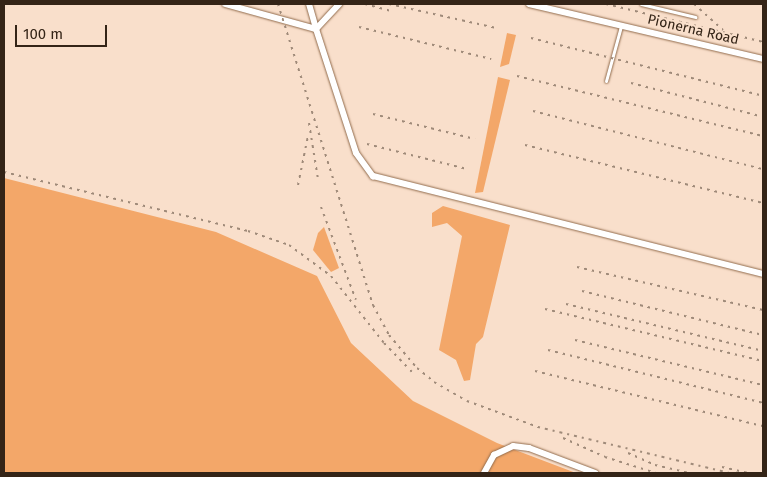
<!DOCTYPE html>
<html>
<head>
<meta charset="utf-8">
<style>
  body { margin:0 }
  #map { position:relative; width:767px; height:477px; overflow:hidden; background:#f9dfcb; font-family:"Fira Sans",sans-serif }
  div>[style] { position:absolute }
  .green>* { inset:0; background:#f3a769 }
  .roads { filter:drop-shadow(0 0 1px #926c4d) drop-shadow(0 0 1px #926c4d) }
  .lane>* { height:3px; margin:-1.5px; padding:0 1.5px; transform-origin:1.5px; border-radius:1.5px; background:#fff }
  .street>* { height:6px; margin:-3px; padding:0 3px; transform-origin:3px; border-radius:3px; background:#fff }
  .rail>* { height:2px; margin-top:-1px; transform-origin:0; background:repeating-linear-gradient(90deg,#9f8a79 0 2.5px,transparent 0 7.5px) }
  span { translate:-50% -50%; white-space:nowrap; text-align:center; line-height:1.15; -webkit-text-stroke:4px #f9dfcb; paint-order:stroke }
  .street-label { font-size:14px; color:#342417 }
  .frame { position:absolute; inset:0; border:5px solid #342417; pointer-events:none }
  .scale { position:absolute; left:15px; top:25px; width:92px; height:22px; box-sizing:border-box; border:2px solid #342417; border-top:0; padding-left:6px; font-size:15px; line-height:18px; white-space:nowrap; color:#342417; -webkit-text-stroke:4px #f9dfcb; paint-order:stroke }
</style>
</head>
<body>
<div id="map">
  <div class="green">
    <i style="clip-path:polygon(507px 33px,516px 35px,509px 64px,500px 67px)"></i>
    <i style="clip-path:polygon(498px 77px,510px 80px,483px 192px,475px 193px)"></i>
    <i style="clip-path:polygon(4px 178px,216px 232px,317px 276px,351px 343px,413px 401px,497px 443px,576px 473px,4px 473px)"></i>
    <i style="clip-path:polygon(443px 206px,510px 225px,483px 337px,476px 344px,470px 380px,464px 381px,456px 360px,439px 350px,462px 236px,447px 223px,432px 227px,432px 213px)"></i>
    <i style="clip-path:polygon(324px 227px,339px 268px,331px 272px,313px 250px,318px 233px)"></i>
  </div>
  <div class="roads">
    <div class="lane">
      <i style="left:641px;top:4px;width:56px;rotate:13.5deg"></i>
      <i style="left:606px;top:81px;width:57px;rotate:-74.7deg"></i>
    </div>
    <div class="street">
      <i style="left:225px;top:4px;width:94px;rotate:15.4deg"></i>
      <i style="left:316px;top:29px;width:130px;rotate:72.1deg"></i>
      <i style="left:356px;top:153px;width:29px;rotate:54deg"></i>
      <i style="left:373px;top:176px;width:402px;rotate:14.1deg"></i>
      <i style="left:309px;top:4px;width:26px;rotate:74deg"></i>
      <i style="left:529px;top:4px;width:240px;rotate:13.2deg"></i>
      <i style="left:316px;top:29px;width:34px;rotate:-47deg"></i>
      <i style="left:484px;top:473px;width:21px;rotate:-61deg"></i>
      <i style="left:494px;top:455px;width:21px;rotate:-25deg"></i>
      <i style="left:513px;top:446px;width:16px;rotate:7deg"></i>
      <i style="left:529px;top:448px;width:71px;rotate:20.7deg"></i>
    </div>
  </div>
  <div class="rail">
    <i style="left:278px;top:4px;width:316px;rotate:72.5deg"></i>
    <i style="left:373px;top:305px;width:34px;rotate:62deg"></i>
    <i style="left:389px;top:335px;width:43px;rotate:49.7deg"></i>
    <i style="left:417px;top:368px;width:22px;rotate:39deg"></i>
    <i style="left:434px;top:382px;width:38px;rotate:30deg"></i>
    <i style="left:467px;top:401px;width:76px;rotate:20.1deg"></i>
    <i style="left:538px;top:427px;width:196px;rotate:13.5deg"></i>
    <i style="left:365px;top:4px;width:28px;rotate:15deg"></i>
    <i style="left:389px;top:4px;width:110px;rotate:12.6deg"></i>
    <i style="left:606px;top:4px;width:162px;rotate:13.6deg"></i>
    <i style="left:694px;top:4px;width:39px;rotate:42deg"></i>
    <i style="left:359px;top:27px;width:136px;rotate:13.6deg"></i>
    <i style="left:531px;top:38px;width:239px;rotate:14deg"></i>
    <i style="left:517px;top:76px;width:253px;rotate:13.7deg"></i>
    <i style="left:631px;top:83px;width:136px;rotate:14.4deg"></i>
    <i style="left:533px;top:111px;width:237px;rotate:14.2deg"></i>
    <i style="left:373px;top:114px;width:105px;rotate:13.8deg"></i>
    <i style="left:309px;top:123px;width:57px;rotate:80.9deg"></i>
    <i style="left:367px;top:144px;width:103px;rotate:14deg"></i>
    <i style="left:525px;top:145px;width:245px;rotate:13.7deg"></i>
    <i style="left:4px;top:172px;width:251px;rotate:13.6deg"></i>
    <i style="left:248px;top:231px;width:43px;rotate:18.9deg"></i>
    <i style="left:289px;top:245px;width:52px;rotate:36.4deg"></i>
    <i style="left:331px;top:276px;width:85px;rotate:51.7deg"></i>
    <i style="left:384px;top:343px;width:40px;rotate:46deg"></i>
    <i style="left:298px;top:185px;width:50px;rotate:-78.5deg"></i>
    <i style="left:321px;top:207px;width:99px;rotate:69.4deg"></i>
    <i style="left:577px;top:267px;width:191px;rotate:13deg"></i>
    <i style="left:582px;top:291px;width:186px;rotate:13.7deg"></i>
    <i style="left:566px;top:304px;width:203px;rotate:13.4deg"></i>
    <i style="left:545px;top:309px;width:224px;rotate:13.4deg"></i>
    <i style="left:575px;top:340px;width:193px;rotate:13.5deg"></i>
    <i style="left:548px;top:350px;width:221px;rotate:13.8deg"></i>
    <i style="left:535px;top:371px;width:235px;rotate:13.6deg"></i>
    <i style="left:563px;top:438px;width:46px;rotate:24.3deg"></i>
    <i style="left:605px;top:457px;width:53px;rotate:17.4deg"></i>
    <i style="left:628px;top:453px;width:30px;rotate:24deg"></i>
    <i style="left:655px;top:465px;width:35px;rotate:13deg"></i>
    <i style="left:722px;top:467px;width:27px;rotate:13deg"></i>
  </div>
  <div class="street-label">
    <span style="left:693px;top:30px;rotate:13deg">Pionerna Road</span>
  </div>
  <div class="frame"></div>
  <div class="scale">100 m</div>
</div>
</body>
</html>
